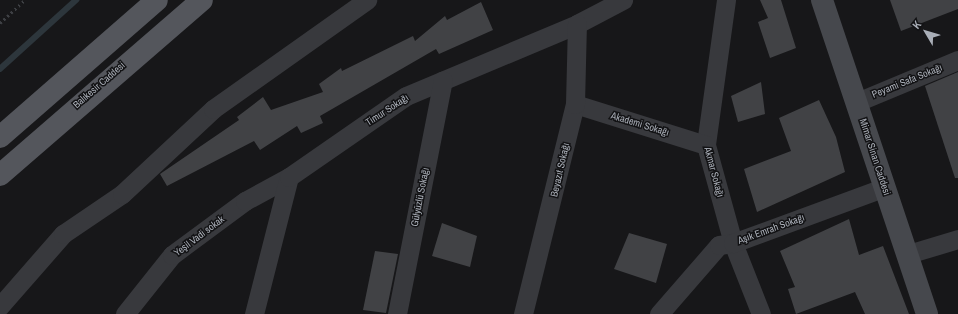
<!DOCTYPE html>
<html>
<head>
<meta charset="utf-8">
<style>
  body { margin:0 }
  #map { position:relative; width:958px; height:314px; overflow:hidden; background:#171719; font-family:"Archivo Narrow",sans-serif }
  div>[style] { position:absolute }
  .stream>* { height:5.5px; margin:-2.75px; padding:0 2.75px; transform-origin:2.75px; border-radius:2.75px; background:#2d363c }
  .building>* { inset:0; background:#414245 }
  .path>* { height:2.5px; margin-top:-1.25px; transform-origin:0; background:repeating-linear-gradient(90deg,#3e4044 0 2px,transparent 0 5px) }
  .minor>* { height:19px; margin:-9.5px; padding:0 9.5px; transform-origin:9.5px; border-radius:9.5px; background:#38393d }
  .secondary>* { height:22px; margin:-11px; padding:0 11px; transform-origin:11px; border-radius:11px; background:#46484d }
  .primary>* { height:22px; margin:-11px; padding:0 11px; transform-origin:11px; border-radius:11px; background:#54565c }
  span { translate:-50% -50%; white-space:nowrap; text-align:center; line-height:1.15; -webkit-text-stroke:3px #121214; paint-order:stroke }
  .street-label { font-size:10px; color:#aaafb8 }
  .north { position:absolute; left:906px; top:12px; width:40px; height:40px; -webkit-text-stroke:3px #121214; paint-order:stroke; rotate:308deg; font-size:11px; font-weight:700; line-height:16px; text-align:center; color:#aaafb8 }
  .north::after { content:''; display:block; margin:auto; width:14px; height:18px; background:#aaafb8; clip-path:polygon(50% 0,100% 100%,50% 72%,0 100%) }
</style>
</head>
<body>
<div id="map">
  <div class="stream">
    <i style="left:0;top:69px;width:103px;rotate:-42.2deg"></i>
  </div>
  <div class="building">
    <i style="clip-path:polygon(760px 0,781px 0,796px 48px,770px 58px,758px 22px,768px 18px)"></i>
    <i style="clip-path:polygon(890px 0,958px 0,958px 9px,901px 31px)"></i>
    <i style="clip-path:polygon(481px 2px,493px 30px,439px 54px,436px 49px,320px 116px,323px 123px,301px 133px,297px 126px,260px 150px,254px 141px,167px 186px,160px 174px,239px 120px,237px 117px,263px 97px,271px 110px,323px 92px,319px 84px,341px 68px,342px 71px,413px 36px,415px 41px,445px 16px,447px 20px)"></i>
    <i style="clip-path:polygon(958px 72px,958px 178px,955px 178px,925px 86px)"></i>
    <i style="clip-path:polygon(761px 82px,765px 114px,738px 122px,731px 96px)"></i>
    <i style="clip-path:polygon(819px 100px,836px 137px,845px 172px,757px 212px,744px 169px,791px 151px,779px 118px)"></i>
    <i style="clip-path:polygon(849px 219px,859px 255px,883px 246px,909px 314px,865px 314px,855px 292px,796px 314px,788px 289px,795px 287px,780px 251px)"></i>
    <i style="clip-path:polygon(442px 223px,477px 236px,470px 267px,432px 256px)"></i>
    <i style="clip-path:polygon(629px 233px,667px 244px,656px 283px,614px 269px)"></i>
    <i style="clip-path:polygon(375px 251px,398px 254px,386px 313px,363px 310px)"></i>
  </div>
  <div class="path">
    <i style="left:0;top:23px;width:34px;rotate:-43deg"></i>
  </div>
  <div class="minor">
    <i style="left:726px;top:0;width:146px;rotate:97.9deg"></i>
    <i style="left:706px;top:145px;width:102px;rotate:74.6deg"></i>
    <i style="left:733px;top:243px;width:76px;rotate:68.5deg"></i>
    <i style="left:857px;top:102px;width:109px;rotate:-22.6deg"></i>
    <i style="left:575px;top:104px;width:137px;rotate:17.4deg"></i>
    <i style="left:908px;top:254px;width:52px;rotate:-16.7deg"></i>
    <i style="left:0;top:306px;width:96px;rotate:-48.8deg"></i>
    <i style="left:63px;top:234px;width:71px;rotate:-34.1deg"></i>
    <i style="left:122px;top:194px;width:125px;rotate:-43deg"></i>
    <i style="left:213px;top:109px;width:189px;rotate:-35.3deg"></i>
    <i style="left:125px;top:314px;width:75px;rotate:-51.5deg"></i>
    <i style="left:172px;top:255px;width:91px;rotate:-36.5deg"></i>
    <i style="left:245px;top:201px;width:50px;rotate:-28.6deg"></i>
    <i style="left:254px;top:314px;width:141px;rotate:-75.7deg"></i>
    <i style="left:289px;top:177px;width:142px;rotate:-34.7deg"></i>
    <i style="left:406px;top:96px;width:186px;rotate:-22.8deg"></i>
    <i style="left:577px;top:24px;width:52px;rotate:-27.6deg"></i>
    <i style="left:397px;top:314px;width:238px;rotate:-78.9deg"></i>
    <i style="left:523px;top:314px;width:216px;rotate:-76.1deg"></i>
    <i style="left:575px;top:104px;width:80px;rotate:-88.6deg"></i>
    <i style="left:659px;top:314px;width:91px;rotate:-49deg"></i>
    <i style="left:719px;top:245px;width:14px;rotate:-8deg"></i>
    <i style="left:733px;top:243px;width:162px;rotate:-20.2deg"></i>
  </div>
  <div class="secondary">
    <i style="left:822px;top:0;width:331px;rotate:71.5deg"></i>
  </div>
  <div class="primary">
    <i style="left:0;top:137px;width:208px;rotate:-41.1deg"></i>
    <i style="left:0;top:175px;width:267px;rotate:-40.9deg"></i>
  </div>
  <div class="street-label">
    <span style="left:907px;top:81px;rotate:-22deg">Peyami Safa Sokağı</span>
    <span style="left:99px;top:85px;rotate:-41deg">Balıkesir Caddesi</span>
    <span style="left:387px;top:110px;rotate:-33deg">Timur Sokağı</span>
    <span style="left:640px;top:124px;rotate:17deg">Akademi Sokağı</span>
    <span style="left:875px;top:157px;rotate:72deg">Mimar Sinan Caddesi</span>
    <span style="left:560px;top:170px;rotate:-77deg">Beyazıt Sokağı</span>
    <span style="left:714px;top:172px;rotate:75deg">Akmar Sokağı</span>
    <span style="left:420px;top:197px;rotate:-79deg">Gülyüzlü Sokağı</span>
    <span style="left:771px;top:229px;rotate:-20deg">Aşık Emrah Sokağı</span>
    <span style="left:199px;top:236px;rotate:-37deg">Yeşil Vadi sokak</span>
  </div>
  <div class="north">K</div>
</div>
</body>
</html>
